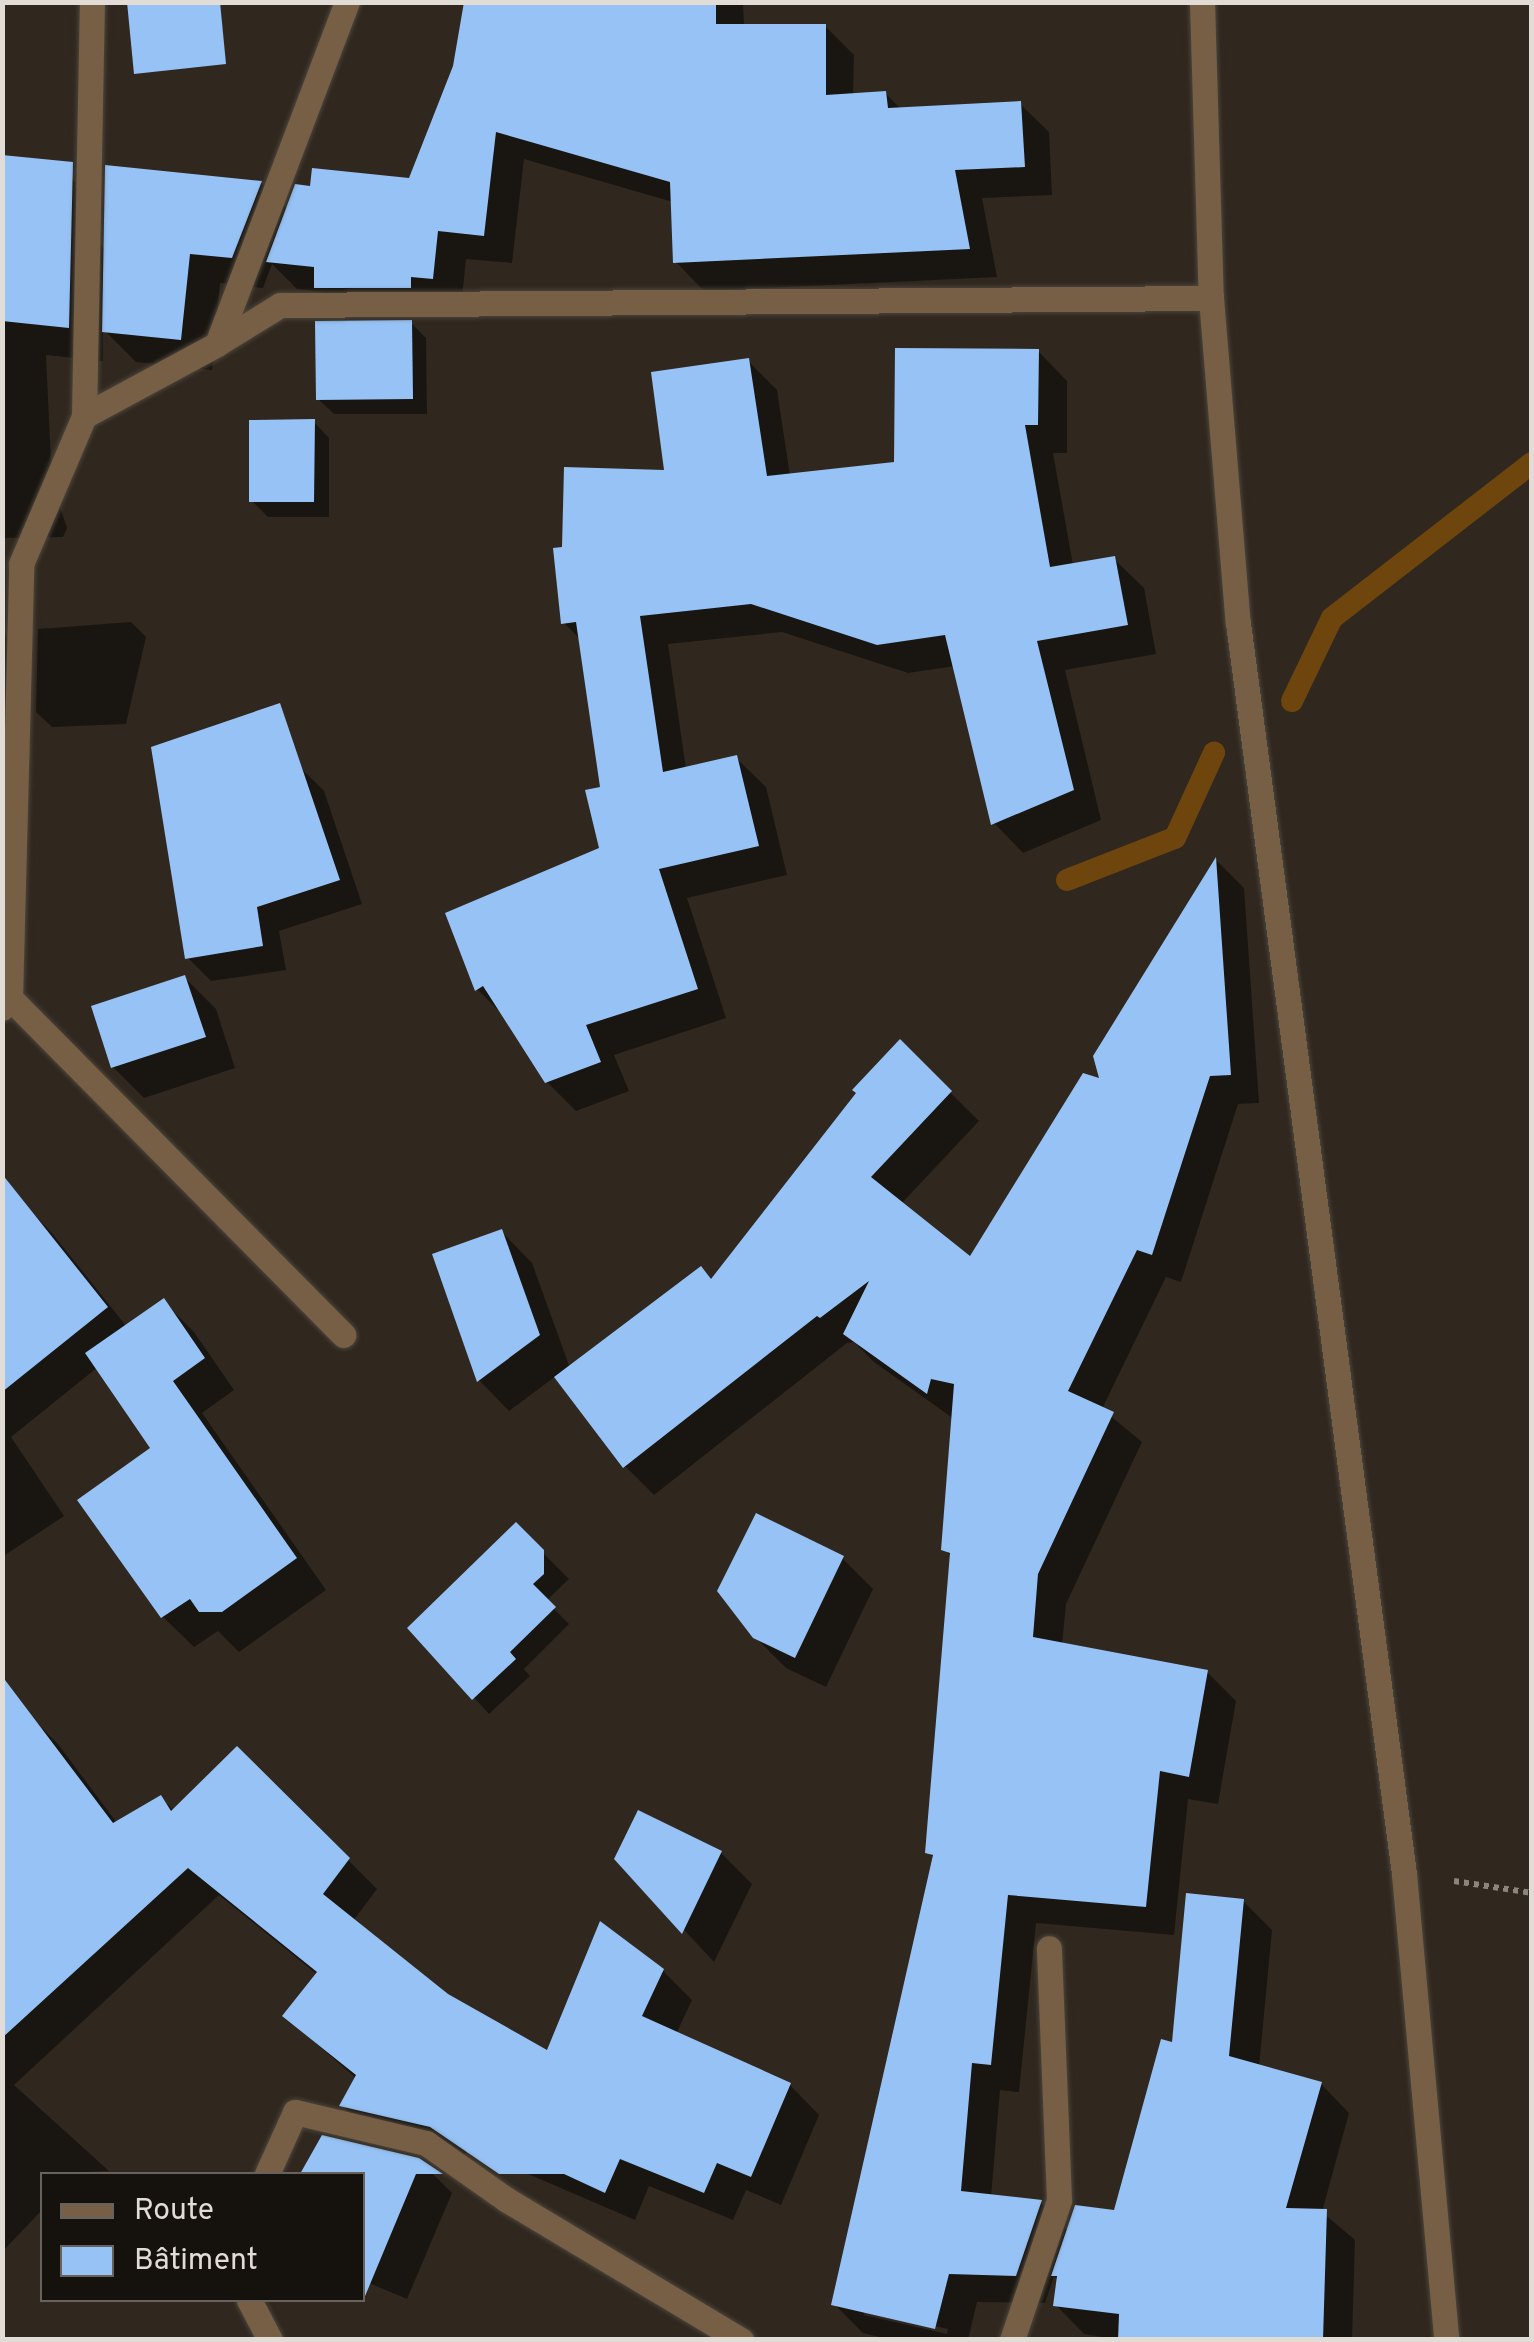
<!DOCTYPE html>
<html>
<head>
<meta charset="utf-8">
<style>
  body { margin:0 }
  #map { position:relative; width:1534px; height:2342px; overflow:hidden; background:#30281f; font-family:Overpass,sans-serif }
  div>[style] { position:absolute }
  .shadow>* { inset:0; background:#0007 }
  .stream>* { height:22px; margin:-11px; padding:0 11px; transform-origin:11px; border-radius:11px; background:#6e460d }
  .building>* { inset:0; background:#96c2f6 }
  .path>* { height:6px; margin-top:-3px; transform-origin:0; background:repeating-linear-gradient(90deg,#8c857e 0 5px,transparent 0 10px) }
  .roads { filter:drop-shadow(0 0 2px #4c453c) drop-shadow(0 0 2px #4c453c) }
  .service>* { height:25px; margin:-12.5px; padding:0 12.5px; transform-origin:12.5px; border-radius:12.5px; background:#765f45 }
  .minor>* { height:25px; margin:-12.5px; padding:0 12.5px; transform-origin:12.5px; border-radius:12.5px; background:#765f45 }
  .tertiary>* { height:25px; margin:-12.5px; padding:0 12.5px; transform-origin:12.5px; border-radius:12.5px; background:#765f45 }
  span { translate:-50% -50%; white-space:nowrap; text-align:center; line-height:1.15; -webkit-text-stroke:10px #15110d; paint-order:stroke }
  .frame { position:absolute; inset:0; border:5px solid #e1dcd6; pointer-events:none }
  .legend { position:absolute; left:40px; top:2172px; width:325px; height:130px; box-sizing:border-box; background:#15110d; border:2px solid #67625d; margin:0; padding:12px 18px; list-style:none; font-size:30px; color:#e1dcd6 }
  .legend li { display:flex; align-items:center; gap:20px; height:50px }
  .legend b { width:50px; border:2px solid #67625d }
</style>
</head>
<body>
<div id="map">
  <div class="shadow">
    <i style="clip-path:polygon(466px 2px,743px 2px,744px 27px,825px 26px,854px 55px,853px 96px,885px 93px,902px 110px,1020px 104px,1049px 132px,1052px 195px,982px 198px,997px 277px,704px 291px,676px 262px,673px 202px,524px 159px,512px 263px,466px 259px,461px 307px,345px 316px,321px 292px,297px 289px,272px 264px,263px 288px,220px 283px,212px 370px,136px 362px,103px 329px,103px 361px,46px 355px,52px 484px,67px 528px,63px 537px,2px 538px,2px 157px,56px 163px,90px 197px,92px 236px,106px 250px,261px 183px,288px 210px,411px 180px,455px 67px)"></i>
    <i style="clip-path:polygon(411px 323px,426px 338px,427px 414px,334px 414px,318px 399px)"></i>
    <i style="clip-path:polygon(1038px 351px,1067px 381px,1067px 453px,1053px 453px,1073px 565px,1114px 559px,1144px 588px,1156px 654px,1065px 670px,1101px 820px,1023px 853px,994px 823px,955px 666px,908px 673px,782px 632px,668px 644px,686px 769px,736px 758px,766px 787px,787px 875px,687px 898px,726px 1018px,614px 1055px,629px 1091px,576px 1111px,547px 1082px,506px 1018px,477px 989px,602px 849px,603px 789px,581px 640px,564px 623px,565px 549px,667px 472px,748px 361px,777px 390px,790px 476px,896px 464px)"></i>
    <i style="clip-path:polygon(314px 422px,329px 438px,329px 517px,268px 517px,252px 501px)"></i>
    <i style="clip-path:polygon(131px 622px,146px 637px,126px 724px,52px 727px,36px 712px,38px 629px)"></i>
    <i style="clip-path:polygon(2px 632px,18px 647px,16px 729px,2px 730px)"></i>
    <i style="clip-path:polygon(300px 767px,324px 791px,362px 904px,279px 931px,286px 970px,211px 981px,188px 958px)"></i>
    <i style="clip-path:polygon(evenodd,1217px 861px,1244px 888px,1259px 1103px,1238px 1104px,1181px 1282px,1166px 1277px,1102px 1409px,1142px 1442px,1066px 1604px,1062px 1645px,1207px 1672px,1236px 1701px,1218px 1804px,1188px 1799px,1174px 1935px,1036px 1923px,1019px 2092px,1000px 2090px,991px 2197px,1041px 2203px,1068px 2231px,1116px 2213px,1174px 2045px,1243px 1901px,1272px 1930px,1259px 2067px,1321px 2084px,1349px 2113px,1322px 2212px,1355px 2240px,1352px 2340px,1120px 2340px,1084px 2334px,1056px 2305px,1059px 2281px,1054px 2276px,1045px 2303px,977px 2302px,968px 2340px,891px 2340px,863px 2333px,834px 2304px,935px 1859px,928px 1852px,952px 1557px,944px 1549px,954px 1419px,874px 1362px,854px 1342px,847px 1343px,654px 1495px,625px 1466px,556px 1376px,509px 1411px,479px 1380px,502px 1232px,532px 1263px,570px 1368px,712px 1281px,900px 1043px,979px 1121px,901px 1204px,971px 1260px,1102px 1082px,1096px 1056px,1217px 861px,864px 2310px,948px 2329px,947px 2334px,864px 2315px,864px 2310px)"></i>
    <i style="clip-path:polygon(185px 978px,216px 1009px,235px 1068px,144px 1098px,113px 1067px)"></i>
    <i style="clip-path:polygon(22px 1202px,51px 1232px,127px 1327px,163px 1301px,194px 1332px,234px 1390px,202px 1413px,326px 1590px,239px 1652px,218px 1631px,194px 1647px,163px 1617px,80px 1501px,154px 1448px,98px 1367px,11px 1437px,64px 1516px,2px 1557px,2px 1205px)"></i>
    <i style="clip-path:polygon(516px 1526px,569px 1579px,546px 1601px,569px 1624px,524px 1669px,530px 1676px,489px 1714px,411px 1628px)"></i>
    <i style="clip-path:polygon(842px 1558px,873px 1589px,826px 1687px,786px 1668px,754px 1636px)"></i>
    <i style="clip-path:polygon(29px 1715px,58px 1744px,117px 1823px,161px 1798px,174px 1811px,237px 1749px,377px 1889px,353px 1921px,447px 1996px,548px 2053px,663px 1971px,692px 2000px,676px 2034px,790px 2085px,819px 2115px,781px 2205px,746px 2190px,733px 2220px,649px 2186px,635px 2220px,468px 2148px,464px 2157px,371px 2134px,342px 2105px,357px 2079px,285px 2016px,318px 1975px,219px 1895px,14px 2085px,109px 2171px,42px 2174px,42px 2210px,2px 2252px,2px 1913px)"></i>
    <i style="clip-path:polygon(721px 1853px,752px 1884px,714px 1962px,617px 1858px)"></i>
    <i style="clip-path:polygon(326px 2150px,421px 2162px,452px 2193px,407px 2299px,362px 2280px,362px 2174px,314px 2174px)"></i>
  </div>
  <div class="stream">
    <i style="left:1292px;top:701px;width:92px;rotate:-64.3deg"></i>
    <i style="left:1332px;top:618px;width:253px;rotate:-37.8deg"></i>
    <i style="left:1067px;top:880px;width:116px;rotate:-21.3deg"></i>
    <i style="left:1175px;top:838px;width:94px;rotate:-65.4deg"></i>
  </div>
  <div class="building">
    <i style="clip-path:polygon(127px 2px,220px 2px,226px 64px,134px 74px)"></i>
    <i style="clip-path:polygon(464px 2px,716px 2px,716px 24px,826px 24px,826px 95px,886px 91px,888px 108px,1021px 101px,1025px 167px,955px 170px,970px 249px,673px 263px,670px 182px,496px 132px,484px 236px,438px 231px,433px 279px,411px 277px,411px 288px,314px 288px,314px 267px,266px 262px,295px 184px,310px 186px,312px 168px,409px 178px,453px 66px)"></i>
    <i style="clip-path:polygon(2px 155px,73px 162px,69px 328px,2px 321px)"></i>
    <i style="clip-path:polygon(105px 165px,262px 181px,232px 258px,190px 254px,181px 340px,102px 332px)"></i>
    <i style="clip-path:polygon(412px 320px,413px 399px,316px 400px,315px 321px)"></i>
    <i style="clip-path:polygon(895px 348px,1039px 349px,1038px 425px,1025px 425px,1050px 567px,1115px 556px,1128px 625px,1037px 641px,1074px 790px,991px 825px,945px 635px,877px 645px,751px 604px,640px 616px,663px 772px,737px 755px,759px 846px,659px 869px,698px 989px,586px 1025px,601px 1062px,545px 1083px,483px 986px,475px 991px,445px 913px,599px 848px,585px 790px,600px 787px,576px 622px,561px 624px,553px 548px,562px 547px,564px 467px,664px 470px,651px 372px,749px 358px,767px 476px,894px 462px)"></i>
    <i style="clip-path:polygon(315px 419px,314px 502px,249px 502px,249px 420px)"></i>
    <i style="clip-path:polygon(280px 703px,340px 880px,257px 907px,263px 946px,185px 959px,151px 747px)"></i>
    <i style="clip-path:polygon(1216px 857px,1231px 1075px,1210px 1076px,1152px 1255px,1137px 1250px,1068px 1391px,1114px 1412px,1038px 1574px,1033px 1637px,1208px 1670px,1189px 1777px,1160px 1771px,1146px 1907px,1008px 1895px,991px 2065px,972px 2063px,961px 2191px,1042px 2200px,1016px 2276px,949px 2274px,935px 2329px,831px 2305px,933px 1855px,925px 1853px,950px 1553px,941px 1550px,954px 1384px,931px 1379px,927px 1394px,843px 1334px,869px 1281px,820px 1318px,817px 1316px,623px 1468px,554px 1377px,701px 1266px,711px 1279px,856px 1093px,852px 1090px,900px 1039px,952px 1091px,871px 1177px,970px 1256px,1083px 1073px,1099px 1078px,1093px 1056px)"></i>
    <i style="clip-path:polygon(185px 975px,206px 1037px,111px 1068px,91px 1006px)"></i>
    <i style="clip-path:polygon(2px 1174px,108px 1307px,2px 1392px)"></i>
    <i style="clip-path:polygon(502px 1229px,540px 1335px,477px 1382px,432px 1254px)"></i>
    <i style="clip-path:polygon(164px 1298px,205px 1358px,173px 1381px,297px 1558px,222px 1612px,199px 1612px,190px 1599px,161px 1618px,77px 1500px,150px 1448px,85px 1353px)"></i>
    <i style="clip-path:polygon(756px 1513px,844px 1556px,795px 1658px,753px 1638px,717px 1591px)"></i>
    <i style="clip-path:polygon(516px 1522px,544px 1550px,544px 1574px,533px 1584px,556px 1607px,510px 1652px,516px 1659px,472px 1700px,407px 1628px)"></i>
    <i style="clip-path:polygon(2px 1676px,113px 1823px,161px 1795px,171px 1811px,237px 1746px,350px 1858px,323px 1894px,448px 1994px,547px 2050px,600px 1921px,664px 1969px,642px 2016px,791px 2083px,751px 2177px,717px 2163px,704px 2193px,620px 2159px,605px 2193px,564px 2174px,499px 2174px,430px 2127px,339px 2106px,356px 2075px,282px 2016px,317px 1972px,188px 1868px,2px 2038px)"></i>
    <i style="clip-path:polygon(638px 1810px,722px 1851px,682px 1934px,614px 1859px)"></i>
    <i style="clip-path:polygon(1186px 1893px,1244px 1899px,1229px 2056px,1322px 2082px,1286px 2208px,1327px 2209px,1323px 2340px,1118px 2340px,1119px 2314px,1053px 2306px,1057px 2276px,1051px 2276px,1075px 2205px,1114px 2210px,1161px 2039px,1172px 2042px)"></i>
    <i style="clip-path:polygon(322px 2135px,419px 2158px,443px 2174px,416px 2174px,363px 2301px,362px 2174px,300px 2174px)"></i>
  </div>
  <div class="path">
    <i style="left:1454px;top:1881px;width:79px;rotate:8.7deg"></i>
  </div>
  <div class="roads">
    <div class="service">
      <i style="left:217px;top:344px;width:366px;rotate:-69.2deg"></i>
      <i style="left:10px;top:998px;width:474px;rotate:45.3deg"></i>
      <i style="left:267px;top:2174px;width:68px;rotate:-65.7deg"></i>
      <i style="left:295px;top:2112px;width:135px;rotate:13.3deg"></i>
      <i style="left:426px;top:2143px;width:99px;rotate:35.1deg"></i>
      <i style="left:507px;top:2200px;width:273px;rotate:30.9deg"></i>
      <i style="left:249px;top:2300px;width:45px;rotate:62.3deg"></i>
      <i style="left:1012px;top:2340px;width:148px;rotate:-71.4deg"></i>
      <i style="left:1059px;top:2200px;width:252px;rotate:-92.3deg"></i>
    </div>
    <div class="minor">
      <i style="left:84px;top:416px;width:151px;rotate:-28.4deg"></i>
      <i style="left:217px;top:344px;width:74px;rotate:-31.8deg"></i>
      <i style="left:280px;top:305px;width:931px;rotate:-0.43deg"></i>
      <i style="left:2px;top:1008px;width:13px;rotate:-51deg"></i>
      <i style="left:10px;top:998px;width:434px;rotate:-88.5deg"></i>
      <i style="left:21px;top:564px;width:161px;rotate:-66.9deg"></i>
      <i style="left:84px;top:416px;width:414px;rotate:-88.9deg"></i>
    </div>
    <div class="tertiary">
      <i style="left:1202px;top:2px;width:296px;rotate:88.3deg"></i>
      <i style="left:1211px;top:298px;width:326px;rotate:85.3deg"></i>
      <i style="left:1238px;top:623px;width:1262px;rotate:82.44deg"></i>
      <i style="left:1404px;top:1874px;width:468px;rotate:84.8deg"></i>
    </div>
  </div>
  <div class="frame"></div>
  <ul class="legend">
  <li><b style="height:12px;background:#765f45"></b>Route</li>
  <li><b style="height:28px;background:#96c2f6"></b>Bâtiment</li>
  </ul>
</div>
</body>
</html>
